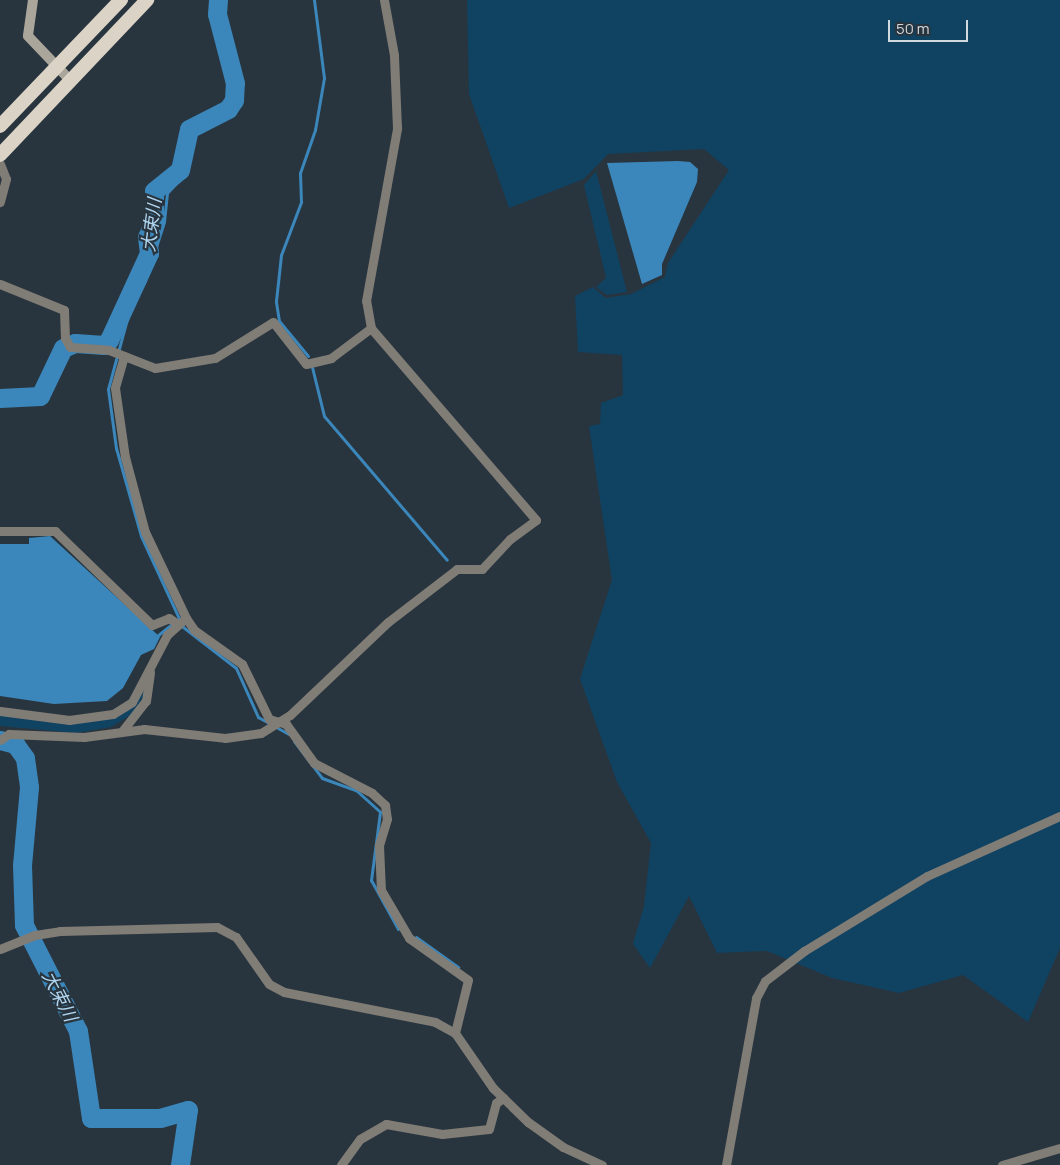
<!DOCTYPE html>
<html>
<head>
<meta charset="utf-8">
<style>
  body { margin:0 }
  #map { position:relative; width:1060px; height:1165px; overflow:hidden; background:#29353e; font-family:Manrope,"Noto Sans JP",sans-serif }
  div>[style] { position:absolute }
  .green>* { inset:0; background:#104262 }
  .water>* { inset:0; background:#3b86ba }
  .stream>* { height:3px; margin:-1.5px; padding:0 1.5px; transform-origin:1.5px; border-radius:1.5px; background:#3b86ba }
  .river>* { height:19px; margin:-9.5px; padding:0 9.5px; transform-origin:9.5px; border-radius:9.5px; background:#3b86ba }
  .minor>* { height:9px; margin:-4.5px; padding:0 4.5px; transform-origin:4.5px; border-radius:4.5px; background:#807c76 }
  .secondary>* { height:10px; margin:-5px; padding:0 5px; transform-origin:5px; border-radius:5px; background:#aba69c }
  .trunk>* { height:14px; margin:-7px; padding:0 7px; transform-origin:7px; border-radius:7px; background:#dbd4c6 }
  span { translate:-50% -50%; white-space:nowrap; text-align:center; line-height:1.15; -webkit-text-stroke:4.5px #29353e; paint-order:stroke }
  .water-label { font-size:18px; color:#b0d5f1; font-style:italic }
  .scale { position:absolute; left:888px; top:20px; width:80px; height:22px; box-sizing:border-box; border:2px solid #d2d9de; border-top:0; padding-left:6px; font-size:15px; line-height:18px; white-space:nowrap; color:#d2d9de; -webkit-text-stroke:4px #29353e; paint-order:stroke }
</style>
</head>
<body>
<div id="map">
  <div class="green">
    <i style="clip-path:polygon(467px 0,1060px 0,1060px 948px,1028px 1022px,963px 975px,899px 993px,832px 978px,767px 951px,717px 953px,689px 896px,650px 968px,633px 944px,644px 906px,651px 843px,617px 782px,580px 679px,612px 580px,589px 426px,600px 424px,601px 403px,623px 395px,622px 355px,578px 352px,575px 296px,593px 287px,606px 298px,631px 294px,665px 277px,668px 263px,729px 170px,704px 149px,608px 154px,584px 179px,509px 208px,469px 94px)"></i>
    <i style="clip-path:polygon(596px 171px,627px 292px,607px 295px,596px 287px,606px 278px,584px 185px)"></i>
    <i style="clip-path:polygon(147px 681px,146px 694px,134px 713px,111px 727px,76px 733px,0 726px,0 714px,60px 723px,117px 716px,131px 709px)"></i>
  </div>
  <div class="water">
    <i style="clip-path:polygon(678px 161px,690px 162px,698px 169px,697px 182px,662px 264px,662px 275px,642px 284px,607px 163px)"></i>
    <i style="clip-path:polygon(50px 536px,160px 637px,154px 649px,141px 655px,123px 688px,107px 701px,54px 704px,0 696px,0 544px,29px 544px,29px 538px)"></i>
  </div>
  <div class="stream">
    <i style="left:181px;top:163px;width:14px;rotate:86deg"></i>
    <i style="left:182px;top:177px;width:22px;rotate:133deg"></i>
    <i style="left:167px;top:193px;width:29px;rotate:96deg"></i>
    <i style="left:164px;top:222px;width:62px;rotate:107.9deg"></i>
    <i style="left:145px;top:281px;width:31px;rotate:119deg"></i>
    <i style="left:130px;top:308px;width:84px;rotate:105.2deg"></i>
    <i style="left:108px;top:389px;width:60px;rotate:82.3deg"></i>
    <i style="left:116px;top:448px;width:91px;rotate:74.1deg"></i>
    <i style="left:141px;top:536px;width:100px;rotate:65.2deg"></i>
    <i style="left:183px;top:627px;width:67px;rotate:37.7deg"></i>
    <i style="left:236px;top:668px;width:54px;rotate:65.8deg"></i>
    <i style="left:258px;top:717px;width:35px;rotate:29deg"></i>
    <i style="left:308px;top:356px;width:45px;rotate:-129.6deg"></i>
    <i style="left:279px;top:321px;width:20px;rotate:-99deg"></i>
    <i style="left:276px;top:301px;width:46px;rotate:-83.8deg"></i>
    <i style="left:281px;top:255px;width:57px;rotate:-69.3deg"></i>
    <i style="left:301px;top:202px;width:29px;rotate:-92deg"></i>
    <i style="left:300px;top:173px;width:46px;rotate:-70.8deg"></i>
    <i style="left:315px;top:130px;width:53px;rotate:-80.2deg"></i>
    <i style="left:324px;top:78px;width:79px;rotate:-97.3deg"></i>
    <i style="left:312px;top:367px;width:50px;rotate:76.2deg"></i>
    <i style="left:324px;top:416px;width:189px;rotate:49.5deg"></i>
    <i style="left:157px;top:636px;width:22px;rotate:-39deg"></i>
    <i style="left:294px;top:741px;width:46px;rotate:52.9deg"></i>
    <i style="left:322px;top:778px;width:37px;rotate:20deg"></i>
    <i style="left:357px;top:791px;width:31px;rotate:42deg"></i>
    <i style="left:380px;top:812px;width:69px;rotate:97.5deg"></i>
    <i style="left:371px;top:880px;width:56px;rotate:61.1deg"></i>
    <i style="left:416px;top:937px;width:52px;rotate:35.5deg"></i>
  </div>
  <div class="river">
    <i style="left:0;top:398px;width:40px;rotate:-2.9deg"></i>
    <i style="left:40px;top:396px;width:53px;rotate:-64.4deg"></i>
    <i style="left:63px;top:348px;width:13px;rotate:-23deg"></i>
    <i style="left:75px;top:343px;width:29px;rotate:4deg"></i>
    <i style="left:104px;top:345px;width:7px;rotate:-45deg"></i>
    <i style="left:109px;top:340px;width:96px;rotate:-65.3deg"></i>
    <i style="left:149px;top:253px;width:16px;rotate:-97deg"></i>
    <i style="left:147px;top:237px;width:17px;rotate:-65deg"></i>
    <i style="left:154px;top:222px;width:31px;rotate:-90deg"></i>
    <i style="left:154px;top:191px;width:33px;rotate:-39deg"></i>
    <i style="left:180px;top:170px;width:42px;rotate:-77.6deg"></i>
    <i style="left:189px;top:129px;width:44px;rotate:-27.1deg"></i>
    <i style="left:228px;top:109px;width:11px;rotate:-56deg"></i>
    <i style="left:234px;top:100px;width:17px;rotate:-87deg"></i>
    <i style="left:235px;top:83px;width:71px;rotate:-104.6deg"></i>
    <i style="left:217px;top:14px;width:14px;rotate:-86deg"></i>
    <i style="left:0;top:740px;width:16px;rotate:15deg"></i>
    <i style="left:15px;top:744px;width:17px;rotate:54deg"></i>
    <i style="left:25px;top:758px;width:29px;rotate:82deg"></i>
    <i style="left:29px;top:787px;width:78px;rotate:95.1deg"></i>
    <i style="left:22px;top:865px;width:60px;rotate:88.1deg"></i>
    <i style="left:24px;top:925px;width:119px;rotate:63deg"></i>
    <i style="left:78px;top:1031px;width:88px;rotate:81.5deg"></i>
    <i style="left:91px;top:1118px;width:69px"></i>
    <i style="left:160px;top:1118px;width:29px;rotate:-16deg"></i>
    <i style="left:188px;top:1110px;width:56px;rotate:98.3deg"></i>
  </div>
  <div class="minor">
    <i style="left:0;top:164px;width:16px;rotate:68deg"></i>
    <i style="left:6px;top:179px;width:24px;rotate:105deg"></i>
    <i style="left:0;top:284px;width:69px;rotate:22.1deg"></i>
    <i style="left:64px;top:310px;width:28px;rotate:88deg"></i>
    <i style="left:65px;top:338px;width:10px;rotate:61deg"></i>
    <i style="left:70px;top:347px;width:39px;rotate:4deg"></i>
    <i style="left:109px;top:350px;width:49px;rotate:21.4deg"></i>
    <i style="left:155px;top:368px;width:61px;rotate:-9.5deg"></i>
    <i style="left:215px;top:358px;width:68px;rotate:-31.8deg"></i>
    <i style="left:273px;top:322px;width:53px;rotate:51.8deg"></i>
    <i style="left:306px;top:364px;width:26px;rotate:-13deg"></i>
    <i style="left:331px;top:358px;width:50px;rotate:-36.9deg"></i>
    <i style="left:124px;top:356px;width:33px;rotate:106deg"></i>
    <i style="left:115px;top:388px;width:70px;rotate:81.8deg"></i>
    <i style="left:125px;top:457px;width:78px;rotate:75.1deg"></i>
    <i style="left:145px;top:532px;width:95px;rotate:64.5deg"></i>
    <i style="left:186px;top:618px;width:14px;rotate:56deg"></i>
    <i style="left:194px;top:630px;width:59px;rotate:35.3deg"></i>
    <i style="left:242px;top:664px;width:61px;rotate:63.9deg"></i>
    <i style="left:269px;top:719px;width:18px;rotate:16deg"></i>
    <i style="left:286px;top:724px;width:48px;rotate:54.3deg"></i>
    <i style="left:314px;top:763px;width:65px;rotate:27.3deg"></i>
    <i style="left:372px;top:793px;width:18px;rotate:43deg"></i>
    <i style="left:385px;top:805px;width:14px;rotate:82deg"></i>
    <i style="left:387px;top:819px;width:27px;rotate:107deg"></i>
    <i style="left:379px;top:845px;width:45px;rotate:87.5deg"></i>
    <i style="left:381px;top:890px;width:56px;rotate:59.7deg"></i>
    <i style="left:409px;top:938px;width:72px;rotate:35.4deg"></i>
    <i style="left:468px;top:980px;width:55px;rotate:103.8deg"></i>
    <i style="left:0;top:531px;width:55px"></i>
    <i style="left:55px;top:531px;width:135px;rotate:44.1deg"></i>
    <i style="left:152px;top:625px;width:18px;rotate:-22deg"></i>
    <i style="left:169px;top:618px;width:11px;rotate:34deg"></i>
    <i style="left:0;top:711px;width:70px;rotate:7.4deg"></i>
    <i style="left:69px;top:720px;width:44px;rotate:-7.8deg"></i>
    <i style="left:113px;top:714px;width:22px;rotate:-32deg"></i>
    <i style="left:132px;top:702px;width:76px;rotate:-62.4deg"></i>
    <i style="left:167px;top:635px;width:25px;rotate:-42deg"></i>
    <i style="left:123px;top:730px;width:37px;rotate:-52deg"></i>
    <i style="left:146px;top:701px;width:29px;rotate:-82deg"></i>
    <i style="left:0;top:740px;width:11px;rotate:-34deg"></i>
    <i style="left:9px;top:734px;width:75px;rotate:2.3deg"></i>
    <i style="left:84px;top:737px;width:61px;rotate:-7.6deg"></i>
    <i style="left:144px;top:729px;width:81px;rotate:6.3deg"></i>
    <i style="left:225px;top:738px;width:36px;rotate:-8deg"></i>
    <i style="left:261px;top:733px;width:34px;rotate:-32deg"></i>
    <i style="left:290px;top:715px;width:135px;rotate:-43.5deg"></i>
    <i style="left:388px;top:622px;width:87px;rotate:-37.5deg"></i>
    <i style="left:457px;top:569px;width:25px"></i>
    <i style="left:482px;top:569px;width:41px;rotate:-47deg"></i>
    <i style="left:510px;top:539px;width:32px;rotate:-36deg"></i>
    <i style="left:536px;top:520px;width:253px;rotate:-130.7deg"></i>
    <i style="left:371px;top:328px;width:27px;rotate:-100deg"></i>
    <i style="left:366px;top:301px;width:176px;rotate:-79.8deg"></i>
    <i style="left:397px;top:128px;width:73px;rotate:-92.4deg"></i>
    <i style="left:394px;top:55px;width:56px;rotate:-100.3deg"></i>
    <i style="left:0;top:949px;width:38px;rotate:-22deg"></i>
    <i style="left:35px;top:935px;width:25px;rotate:-9deg"></i>
    <i style="left:60px;top:931px;width:157px;rotate:-1.5deg"></i>
    <i style="left:217px;top:927px;width:21px;rotate:28deg"></i>
    <i style="left:236px;top:937px;width:57px;rotate:54.9deg"></i>
    <i style="left:269px;top:984px;width:17px;rotate:28deg"></i>
    <i style="left:284px;top:992px;width:154px;rotate:11.2deg"></i>
    <i style="left:435px;top:1022px;width:23px;rotate:29deg"></i>
    <i style="left:455px;top:1033px;width:67px;rotate:55.4deg"></i>
    <i style="left:493px;top:1088px;width:49px;rotate:44.2deg"></i>
    <i style="left:528px;top:1122px;width:43px;rotate:35.5deg"></i>
    <i style="left:563px;top:1147px;width:43px;rotate:24.8deg"></i>
    <i style="left:341px;top:1165px;width:32px;rotate:-54deg"></i>
    <i style="left:360px;top:1139px;width:30px;rotate:-30deg"></i>
    <i style="left:386px;top:1124px;width:57px;rotate:10.1deg"></i>
    <i style="left:442px;top:1134px;width:47px;rotate:-6.1deg"></i>
    <i style="left:489px;top:1129px;width:27px;rotate:-75deg"></i>
    <i style="left:496px;top:1103px;width:9px;rotate:-36deg"></i>
    <i style="left:726px;top:1165px;width:170px;rotate:-79.8deg"></i>
    <i style="left:756px;top:998px;width:19px;rotate:-62deg"></i>
    <i style="left:765px;top:981px;width:49px;rotate:-37.6deg"></i>
    <i style="left:804px;top:951px;width:144px;rotate:-31.4deg"></i>
    <i style="left:927px;top:876px;width:146px;rotate:-24.3deg"></i>
    <i style="left:1002px;top:1165px;width:60px;rotate:-16.3deg"></i>
  </div>
  <div class="secondary">
    <i style="left:33px;top:0;width:36px;rotate:98deg"></i>
    <i style="left:28px;top:36px;width:59px;rotate:46.4deg"></i>
  </div>
  <div class="trunk">
    <i style="left:0;top:126px;width:175px;rotate:-46.2deg"></i>
    <i style="left:0;top:155px;width:214px;rotate:-46.5deg"></i>
  </div>
  <div class="water-label">
    <span style="left:151px;top:225px;rotate:-83deg">大束川</span>
    <span style="left:60px;top:996px;rotate:63deg">大束川</span>
  </div>
  <div class="scale">50 m</div>
</div>
</body>
</html>
